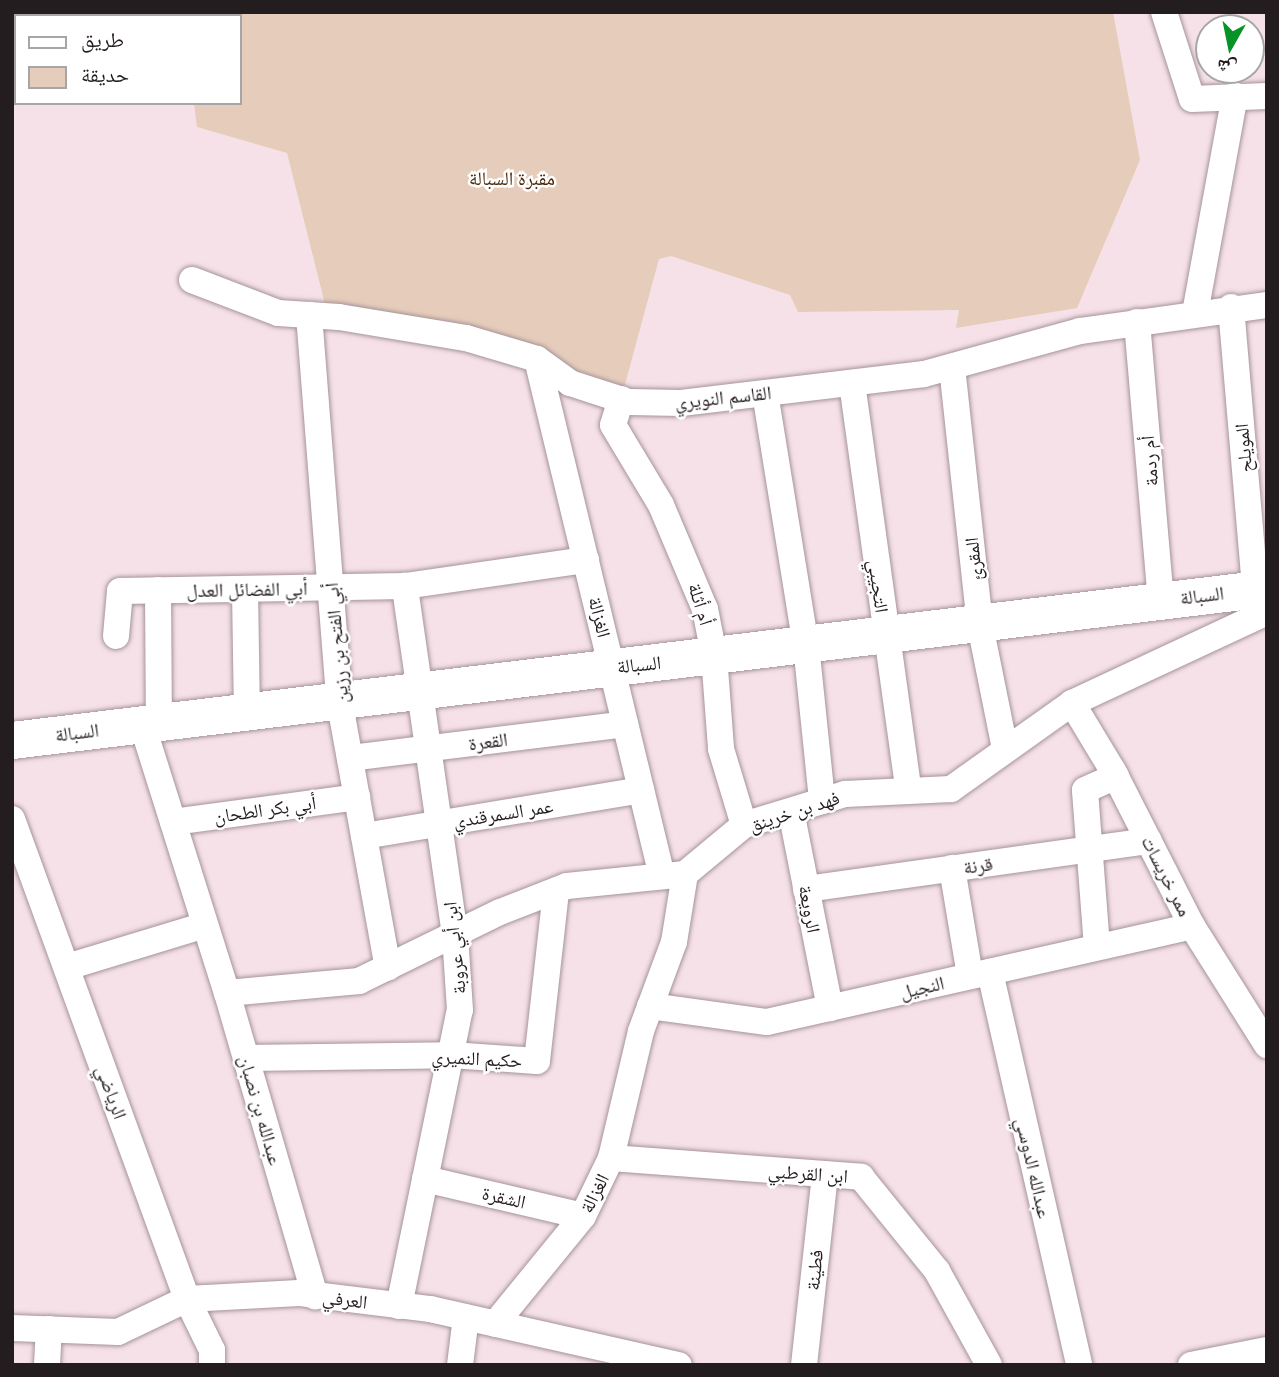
<!DOCTYPE html>
<html>
<head>
<meta charset="utf-8">
<style>
  body { margin:0 }
  #map { position:relative; width:1279px; height:1377px; overflow:hidden; background:#f5e1e7; font-family:"Golos Text","Noto Naskh Arabic",sans-serif }
  div>[style] { position:absolute }
  .green>* { inset:0; background:#e6cdbb }
  .roads { filter:drop-shadow(0 0 2px #a69499) drop-shadow(0 0 2px #a69499) }
  .minor>* { height:26px; margin:-13px; padding:0 13px; transform-origin:13px; border-radius:13px; background:#fff }
  .secondary>* { height:37px; margin:-18.5px; padding:0 18.5px; transform-origin:18.5px; border-radius:18.5px; background:#fff }
  span { translate:-50% -50%; white-space:nowrap; text-align:center; line-height:1.15; -webkit-text-stroke:5px #fff; paint-order:stroke }
  .park-label { font-size:19px; color:#4d2808 }
  .street-label { font-size:19px; color:#241d1f }
  .frame { position:absolute; inset:0; border:14px solid #241d1f; pointer-events:none }
  .legend { position:absolute; left:14px; top:14px; width:228px; height:91px; box-sizing:border-box; background:#fff; border:2px solid #a7a5a5; margin:0; padding:9px 12px; list-style:none; font-size:21px; color:#241d1f }
  .legend li { display:flex; align-items:center; gap:14px; height:35px }
  .legend b { width:35px; border:2px solid #a7a5a5 }
  .north { position:absolute; left:1195px; top:14px; width:70px; height:70px; box-sizing:border-box; background:#fff; border:2px solid #a7a5a5; border-radius:50%; rotate:189deg; font-size:19px; font-weight:700; line-height:28px; text-align:center; color:#241d1f }
  .north::after { content:''; display:block; margin:auto; width:24px; height:32px; background:#069327; clip-path:polygon(50% 0,100% 100%,50% 72%,0 100%) }
</style>
</head>
<body>
<div id="map">
  <div class="green">
    <i style="clip-path:polygon(182px 12px,1113px 12px,1140px 160px,1077px 308px,956px 328px,959px 310px,798px 312px,790px 295px,671px 256px,659px 259px,621px 399px,537px 359px,328px 316px,287px 153px,197px 127px,194px 103px,240px 103px,240px 16px)"></i>
  </div>
  <div class="roads">
    <div class="minor">
      <i style="left:1164px;top:12px;width:91px;rotate:72.2deg"></i>
      <i style="left:1192px;top:99px;width:75px;rotate:-2.3deg"></i>
      <i style="left:192px;top:280px;width:92px;rotate:21deg"></i>
      <i style="left:278px;top:313px;width:61px;rotate:3.8deg"></i>
      <i style="left:339px;top:317px;width:129px;rotate:9.4deg"></i>
      <i style="left:466px;top:338px;width:74px;rotate:16.5deg"></i>
      <i style="left:537px;top:359px;width:41px;rotate:36deg"></i>
      <i style="left:570px;top:383px;width:62px;rotate:17.9deg"></i>
      <i style="left:629px;top:402px;width:52px;rotate:1.1deg"></i>
      <i style="left:681px;top:403px;width:245px;rotate:-6.8deg"></i>
      <i style="left:924px;top:374px;width:162px;rotate:-15.4deg"></i>
      <i style="left:1080px;top:331px;width:189px;rotate:-7.9deg"></i>
      <i style="left:1231px;top:307px;width:283px;rotate:85.1deg"></i>
      <i style="left:1195px;top:313px;width:221px;rotate:-79.6deg"></i>
      <i style="left:309px;top:315px;width:385px;rotate:85.5deg"></i>
      <i style="left:339px;top:699px;width:273px;rotate:79.7deg"></i>
      <i style="left:1137px;top:322px;width:280px;rotate:85.1deg"></i>
      <i style="left:537px;top:359px;width:532px;rotate:76.41deg"></i>
      <i style="left:952px;top:367px;width:260px;rotate:83.8deg"></i>
      <i style="left:980px;top:625px;width:126px;rotate:78.6deg"></i>
      <i style="left:852px;top:383px;width:409px;rotate:82.1deg"></i>
      <i style="left:765px;top:393px;width:255px;rotate:80.8deg"></i>
      <i style="left:806px;top:645px;width:157px;rotate:84.1deg"></i>
      <i style="left:621px;top:399px;width:27px;rotate:107deg"></i>
      <i style="left:613px;top:425px;width:93px;rotate:59deg"></i>
      <i style="left:661px;top:505px;width:113px;rotate:67.1deg"></i>
      <i style="left:705px;top:609px;width:47px;rotate:78.9deg"></i>
      <i style="left:714px;top:655px;width:94px;rotate:85.7deg"></i>
      <i style="left:721px;top:749px;width:79px;rotate:73.2deg"></i>
      <i style="left:245px;top:589px;width:122px;rotate:89.1deg"></i>
      <i style="left:158px;top:590px;width:132px;rotate:89.6deg"></i>
      <i style="left:116px;top:636px;width:45px;rotate:-84.9deg"></i>
      <i style="left:120px;top:591px;width:285px;rotate:-1deg"></i>
      <i style="left:405px;top:586px;width:183px;rotate:-8.2deg"></i>
      <i style="left:1072px;top:703px;width:79px;rotate:58.9deg"></i>
      <i style="left:1113px;top:771px;width:174px;rotate:63deg"></i>
      <i style="left:1192px;top:926px;width:141px;rotate:57.8deg"></i>
      <i style="left:142px;top:724px;width:282px;rotate:72.5deg"></i>
      <i style="left:227px;top:993px;width:316px;rotate:73.8deg"></i>
      <i style="left:350px;top:758px;width:277px;rotate:-7deg"></i>
      <i style="left:791px;top:811px;width:201px;rotate:78.8deg"></i>
      <i style="left:12px;top:819px;width:511px;rotate:69.97deg"></i>
      <i style="left:187px;top:1299px;width:57px;rotate:63.9deg"></i>
      <i style="left:212px;top:1350px;width:15px;rotate:90deg"></i>
      <i style="left:173px;top:822px;width:186px;rotate:-7.7deg"></i>
      <i style="left:364px;top:836px;width:281px;rotate:-9.4deg"></i>
      <i style="left:952px;top:868px;width:109px;rotate:80.5deg"></i>
      <i style="left:806px;top:889px;width:346px;rotate:-8deg"></i>
      <i style="left:1097px;top:947px;width:157px;rotate:-94.4deg"></i>
      <i style="left:1085px;top:790px;width:34px;rotate:-24deg"></i>
      <i style="left:67px;top:967px;width:144px;rotate:-16.9deg"></i>
      <i style="left:990px;top:972px;width:403px;rotate:77.2deg"></i>
      <i style="left:227px;top:993px;width:133px;rotate:-5.2deg"></i>
      <i style="left:359px;top:981px;width:157px;rotate:-26.1deg"></i>
      <i style="left:500px;top:912px;width:72px;rotate:-21.2deg"></i>
      <i style="left:567px;top:886px;width:119px;rotate:-5.8deg"></i>
      <i style="left:685px;top:874px;width:77px;rotate:-39.7deg"></i>
      <i style="left:744px;top:825px;width:106px;rotate:-17.1deg"></i>
      <i style="left:845px;top:794px;width:106px;rotate:-2.7deg"></i>
      <i style="left:951px;top:789px;width:148px;rotate:-35.4deg"></i>
      <i style="left:1072px;top:703px;width:215px;rotate:-25deg"></i>
      <i style="left:650px;top:1006px;width:118px;rotate:7.8deg"></i>
      <i style="left:767px;top:1022px;width:436px;rotate:-12.7deg"></i>
      <i style="left:246px;top:1058px;width:205px;rotate:-0.8deg"></i>
      <i style="left:451px;top:1055px;width:86px;rotate:4deg"></i>
      <i style="left:537px;top:1061px;width:171px;rotate:-83.6deg"></i>
      <i style="left:611px;top:1158px;width:251px;rotate:4.3deg"></i>
      <i style="left:861px;top:1177px;width:121px;rotate:51deg"></i>
      <i style="left:937px;top:1271px;width:107px;rotate:61deg"></i>
      <i style="left:425px;top:1179px;width:162px;rotate:13.2deg"></i>
      <i style="left:399px;top:1306px;width:302px;rotate:-78.4deg"></i>
      <i style="left:460px;top:1010px;width:75px;rotate:-93.8deg"></i>
      <i style="left:455px;top:935px;width:353px;rotate:-98.2deg"></i>
      <i style="left:495px;top:1324px;width:139px;rotate:-50.8deg"></i>
      <i style="left:583px;top:1216px;width:64px;rotate:-64.2deg"></i>
      <i style="left:611px;top:1158px;width:130px;rotate:-76.7deg"></i>
      <i style="left:641px;top:1031px;width:95px;rotate:-69.7deg"></i>
      <i style="left:674px;top:942px;width:69px;rotate:-80.8deg"></i>
      <i style="left:12px;top:1328px;width:106px;rotate:2.2deg"></i>
      <i style="left:118px;top:1332px;width:76px;rotate:-25.6deg"></i>
      <i style="left:187px;top:1299px;width:112px;rotate:-3.1deg"></i>
      <i style="left:299px;top:1293px;width:132px;rotate:7deg"></i>
      <i style="left:430px;top:1309px;width:255px;rotate:12.7deg"></i>
      <i style="left:47px;top:1365px;width:36px;rotate:-87deg"></i>
      <i style="left:460px;top:1365px;width:48px;rotate:-82.9deg"></i>
      <i style="left:804px;top:1365px;width:192px;rotate:-83.7deg"></i>
      <i style="left:1191px;top:1365px;width:77px;rotate:-11.2deg"></i>
    </div>
    <div class="secondary">
      <i style="left:12px;top:740px;width:1264px;rotate:-6.91deg"></i>
    </div>
  </div>
  <div class="park-label">
    <span style="left:512px;top:178px">مقبرة السبالة</span>
  </div>
  <div class="street-label">
    <span style="left:723px;top:397px;rotate:-6deg">القاسم النويري</span>
    <span style="left:1243px;top:448px;rotate:-95deg">المويلح</span>
    <span style="left:1149px;top:461px;rotate:-95deg">أم ردمة</span>
    <span style="left:973px;top:559px;rotate:-96deg">المقرئ</span>
    <span style="left:879px;top:586px;rotate:82deg">التجيبي</span>
    <span style="left:247px;top:589px;rotate:-1deg">أبي الفضائل العدل</span>
    <span style="left:1202px;top:595px;rotate:-7deg">السبالة</span>
    <span style="left:701px;top:604px;rotate:73deg">أم أثلة</span>
    <span style="left:600px;top:617px;rotate:76deg">الغزالة</span>
    <span style="left:336px;top:643px;rotate:-95deg">أبي الفتح بن رزين</span>
    <span style="left:639px;top:664px;rotate:-6deg">السبالة</span>
    <span style="left:77px;top:732px;rotate:-7deg">السبالة</span>
    <span style="left:488px;top:741px;rotate:-7deg">القعرة</span>
    <span style="left:265px;top:809px;rotate:-8deg">أبي بكر الطحان</span>
    <span style="left:794px;top:811px;rotate:-18deg">فهد بن خرينق</span>
    <span style="left:503px;top:813px;rotate:-9deg">عمر السمرقندي</span>
    <span style="left:978px;top:865px;rotate:-8deg">قرنة</span>
    <span style="left:1167px;top:876px;rotate:63deg">ممر خريسات</span>
    <span style="left:810px;top:909px;rotate:79deg">الرويعة</span>
    <span style="left:454px;top:948px;rotate:-96deg">ابن أبي عروبة</span>
    <span style="left:922px;top:987px;rotate:-13deg">النجيل</span>
    <span style="left:477px;top:1058px;rotate:3deg">حكيم النميري</span>
    <span style="left:112px;top:1092px;rotate:70deg">الرياضي</span>
    <span style="left:261px;top:1110px;rotate:74deg">عبدالله بن نصبان</span>
    <span style="left:1034px;top:1168px;rotate:77deg">عبدالله الدوسي</span>
    <span style="left:808px;top:1173px;rotate:4deg">ابن القرطبي</span>
    <span style="left:594px;top:1193px;rotate:-63deg">الغزالة</span>
    <span style="left:504px;top:1197px;rotate:13deg">الشقرة</span>
    <span style="left:814px;top:1270px;rotate:-84deg">فطينة</span>
    <span style="left:345px;top:1299px;rotate:7deg">العرفي</span>
  </div>
  <div class="frame"></div>
  <ul class="legend">
  <li><b style="height:9px;background:#fff"></b>طريق</li>
  <li><b style="height:19px;background:#e6cdbb"></b>حديقة</li>
  </ul>
  <div class="north">ش</div>
</div>
</body>
</html>
